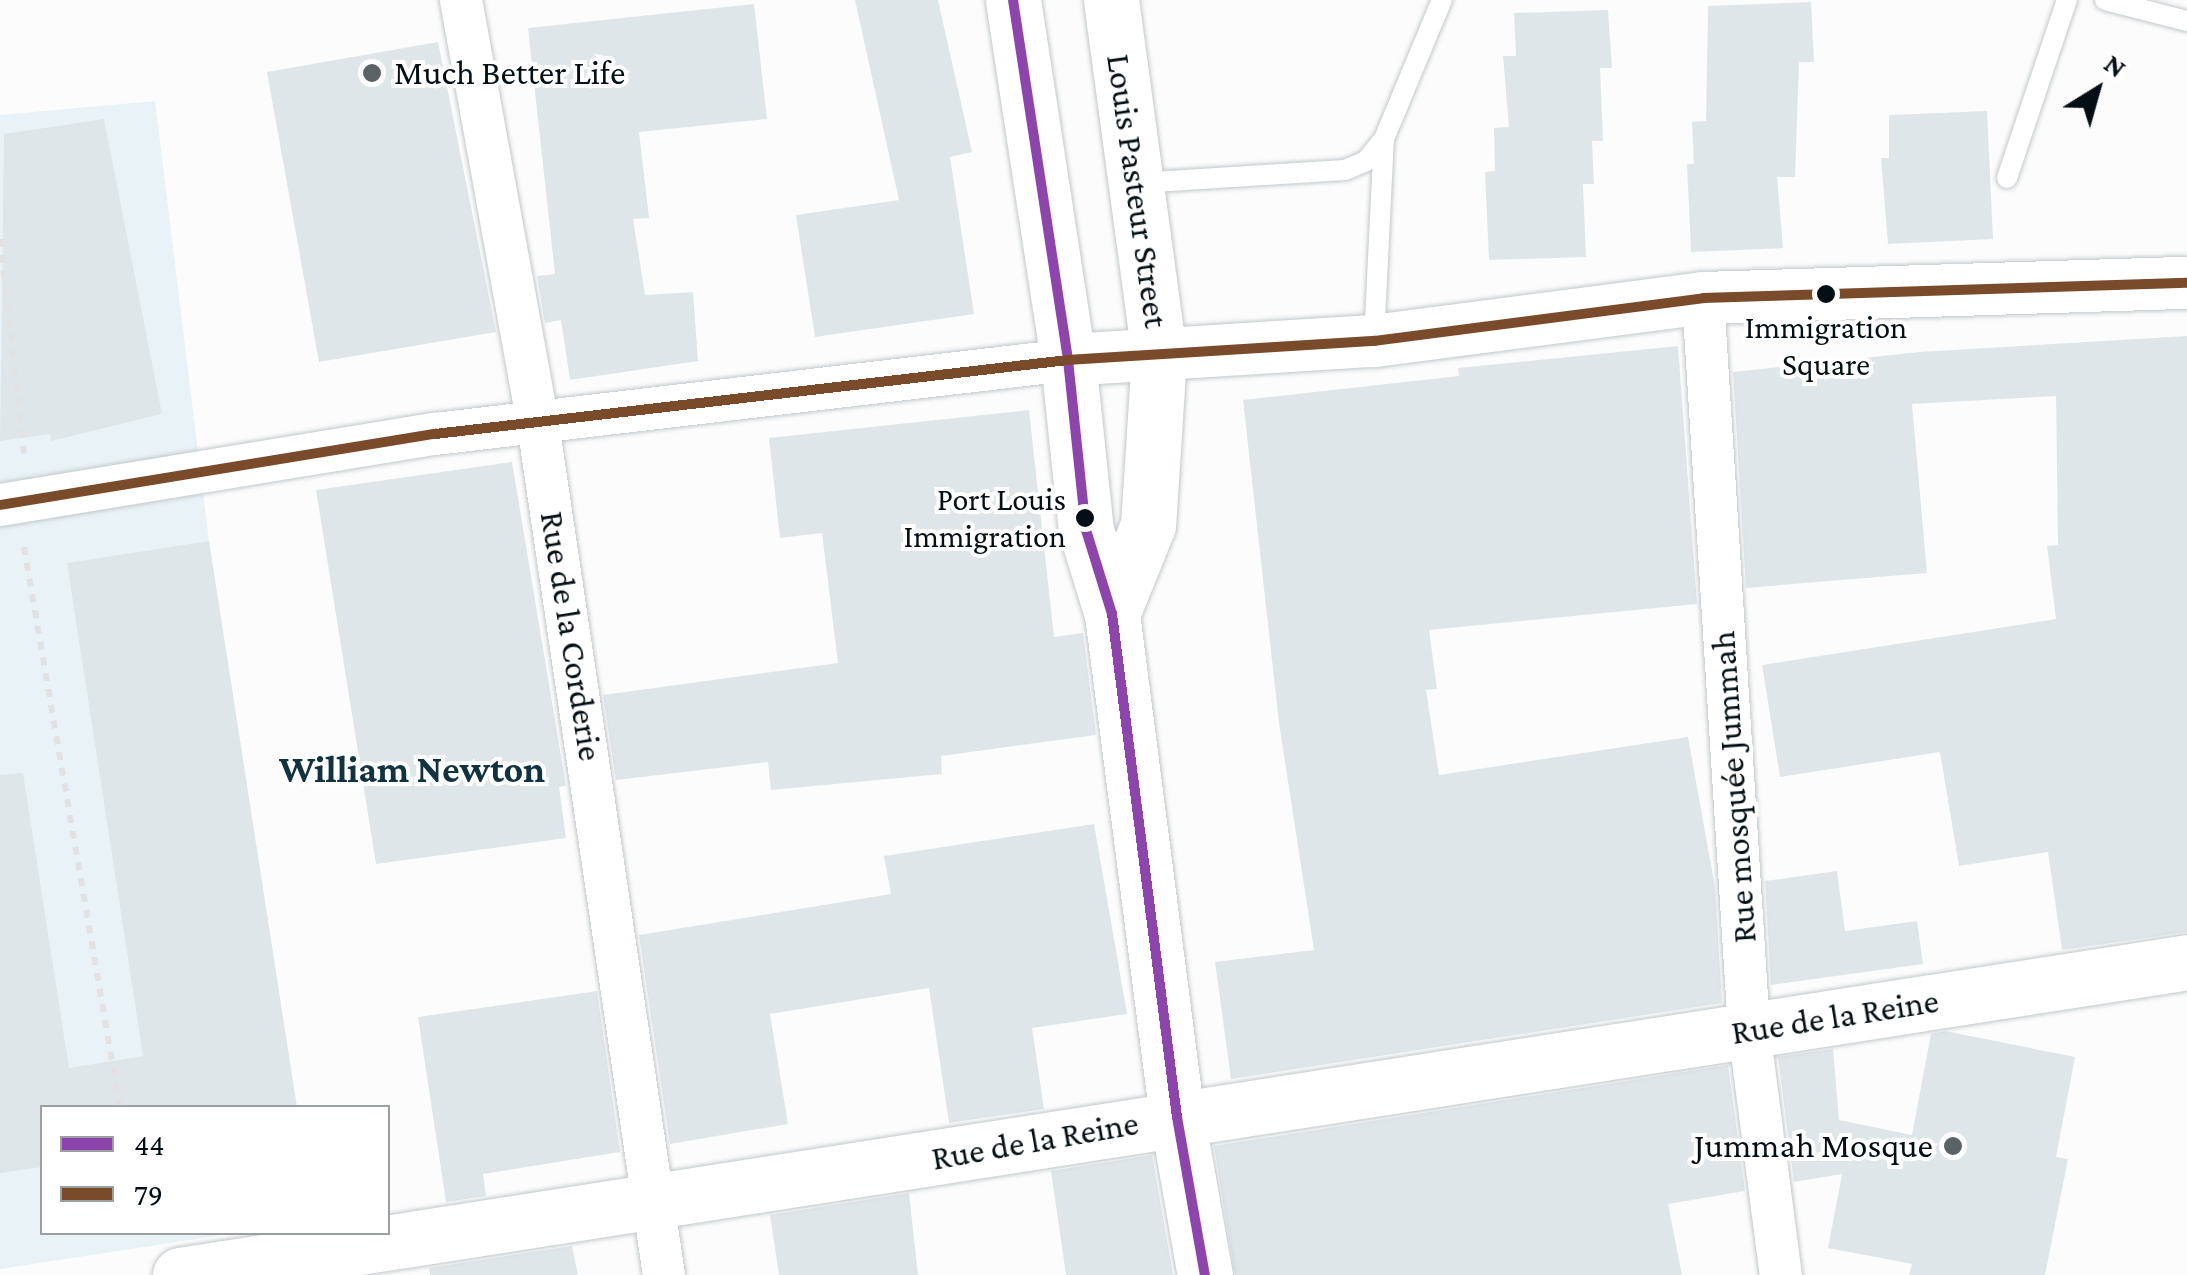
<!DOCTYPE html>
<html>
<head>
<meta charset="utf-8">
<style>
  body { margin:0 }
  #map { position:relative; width:2187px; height:1275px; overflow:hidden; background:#fcfcfc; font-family:"Crimson Pro",serif }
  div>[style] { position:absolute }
  .built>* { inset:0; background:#e9f3f7 }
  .building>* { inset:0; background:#dfe6ea }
  .path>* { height:6px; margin-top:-3px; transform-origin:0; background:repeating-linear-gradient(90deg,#e2e2e2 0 8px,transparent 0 16px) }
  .roads { filter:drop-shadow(0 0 2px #c2c8cb) drop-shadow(0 0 2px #c2c8cb) }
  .service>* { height:20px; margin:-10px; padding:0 10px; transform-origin:10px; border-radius:10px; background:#fff }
  .minor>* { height:42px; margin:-21px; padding:0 21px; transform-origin:21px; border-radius:21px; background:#fff }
  .tertiary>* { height:52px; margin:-26px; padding:0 26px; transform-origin:26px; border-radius:26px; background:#fff }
  .secondary>* { height:55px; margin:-27.5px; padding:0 27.5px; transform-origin:27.5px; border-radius:27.5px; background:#fff }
  .primary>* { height:55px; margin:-27.5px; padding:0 27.5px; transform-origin:27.5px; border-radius:27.5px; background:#fff }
  .bus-1>* { height:10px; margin:-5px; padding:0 5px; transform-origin:5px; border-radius:5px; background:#8e44ad }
  .bus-2>* { height:10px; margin:-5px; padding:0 5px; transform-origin:5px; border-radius:5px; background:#7a4b2a }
  .dots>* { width:28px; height:28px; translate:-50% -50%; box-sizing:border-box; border:5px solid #fff; border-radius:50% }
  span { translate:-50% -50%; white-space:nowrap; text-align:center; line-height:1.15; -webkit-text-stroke:8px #fff; paint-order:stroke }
  .bus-label { font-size:32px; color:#030f14 }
  .right { translate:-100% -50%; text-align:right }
  .poi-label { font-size:35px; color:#030f14 }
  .left { translate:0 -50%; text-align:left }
  .street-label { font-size:35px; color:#030f14 }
  .neighbourhood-label { font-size:38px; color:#113340; font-weight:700 }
  .legend { position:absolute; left:40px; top:1105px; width:350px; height:130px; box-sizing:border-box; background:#fff; border:2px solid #9a9fa1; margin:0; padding:12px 18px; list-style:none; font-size:30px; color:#030f14 }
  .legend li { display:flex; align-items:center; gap:20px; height:50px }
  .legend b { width:50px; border:2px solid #9a9fa1 }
  .north { position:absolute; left:2047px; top:40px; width:100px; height:100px; -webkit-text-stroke:8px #fff; paint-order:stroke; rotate:37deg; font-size:28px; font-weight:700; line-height:40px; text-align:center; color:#030f14 }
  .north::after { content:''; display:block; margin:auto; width:35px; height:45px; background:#030f14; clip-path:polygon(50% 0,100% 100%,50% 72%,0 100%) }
</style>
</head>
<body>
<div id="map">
  <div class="built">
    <i style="clip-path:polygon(155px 101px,209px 541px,297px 1107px,42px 1108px,42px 1232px,236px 1233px,0 1269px,0 115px)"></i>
  </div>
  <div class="building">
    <i style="clip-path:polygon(855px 0,938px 0,972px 152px,950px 157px,974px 314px,815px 337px,796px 215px,899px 200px)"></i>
    <i style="clip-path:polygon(1811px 2px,1814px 62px,1799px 62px,1795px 177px,1777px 177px,1783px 248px,1691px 252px,1687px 164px,1694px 164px,1692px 122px,1706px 121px,1708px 6px)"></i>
    <i style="clip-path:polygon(754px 4px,767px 119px,639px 132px,649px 218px,633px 219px,645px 295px,693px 292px,698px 361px,570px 380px,561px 320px,545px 323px,537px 276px,555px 274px,528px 28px)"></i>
    <i style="clip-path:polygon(1608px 10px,1612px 68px,1600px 68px,1603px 141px,1592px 141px,1594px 184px,1583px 184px,1586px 257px,1489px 260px,1485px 172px,1495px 171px,1494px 128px,1509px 127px,1503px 56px,1516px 56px,1514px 13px)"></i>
    <i style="clip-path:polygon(438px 42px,496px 332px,319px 362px,267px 72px)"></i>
    <i style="clip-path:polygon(1987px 111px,1993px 239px,1888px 244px,1881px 158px,1889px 158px,1889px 115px)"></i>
    <i style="clip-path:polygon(104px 119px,162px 414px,51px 441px,50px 434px,0 441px,4px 134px)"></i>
    <i style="clip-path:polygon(2187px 336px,2187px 932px,2062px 950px,2048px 852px,1959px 866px,1940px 752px,1780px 777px,1762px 665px,2056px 619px,2047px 546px,2058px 545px,2056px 396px,1912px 404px,1927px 573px,1746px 588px,1733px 372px,1919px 352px)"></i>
    <i style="clip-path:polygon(1678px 346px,1697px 604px,1429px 630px,1437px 689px,1426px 690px,1439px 775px,1688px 737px,1715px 887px,1722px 1003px,1231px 1079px,1215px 962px,1314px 950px,1279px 723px,1243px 400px,1459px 376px,1458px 368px)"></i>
    <i style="clip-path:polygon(1029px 410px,1054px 637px,1083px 633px,1096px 735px,941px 756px,942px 774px,771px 790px,768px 762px,616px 780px,603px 695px,838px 663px,822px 533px,780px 538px,769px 438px)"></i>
    <i style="clip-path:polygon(512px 462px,566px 786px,559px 787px,566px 838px,376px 864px,316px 490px)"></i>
    <i style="clip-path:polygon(209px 541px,297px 1108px,42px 1108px,42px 1167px,0 1173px,0 775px,23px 773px,69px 1068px,143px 1056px,67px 563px)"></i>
    <i style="clip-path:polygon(1094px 824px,1127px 1014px,1032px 1028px,1044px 1109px,949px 1123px,929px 988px,770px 1014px,788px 1124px,670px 1144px,639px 935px,891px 894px,884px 856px)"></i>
    <i style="clip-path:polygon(1837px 871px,1845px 931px,1917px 921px,1923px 964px,1771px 985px,1765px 881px)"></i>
    <i style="clip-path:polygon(597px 991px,620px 1152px,483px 1174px,486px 1196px,446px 1202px,418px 1017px)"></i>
    <i style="clip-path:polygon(1945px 1031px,2075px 1057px,2056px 1157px,2068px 1159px,2045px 1275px,1909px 1275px,1912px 1264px,1828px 1248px,1842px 1174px,1794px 1182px,1778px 1057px,1833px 1049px,1839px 1120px,1912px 1135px,1931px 1034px)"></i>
    <i style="clip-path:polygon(1728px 1065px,1745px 1191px,1668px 1204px,1682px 1275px,1235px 1275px,1214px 1146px)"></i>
    <i style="clip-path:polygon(1152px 1155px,1173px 1275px,1066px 1275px,1051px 1171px)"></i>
    <i style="clip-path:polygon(909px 1193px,918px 1275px,779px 1275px,770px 1215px)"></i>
    <i style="clip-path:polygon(572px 1246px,578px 1275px,430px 1275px,429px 1268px)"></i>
  </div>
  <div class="path">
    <i style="left:0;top:239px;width:216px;rotate:83.6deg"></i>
    <i style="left:24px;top:547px;width:569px;rotate:80.29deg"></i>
  </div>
  <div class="roads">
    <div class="service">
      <i style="left:2105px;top:0;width:85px;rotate:14.4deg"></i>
      <i style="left:2007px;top:178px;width:188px;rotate:-71.4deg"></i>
      <i style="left:1137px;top:183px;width:208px;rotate:-3.6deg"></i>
      <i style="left:1345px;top:170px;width:23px;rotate:-23deg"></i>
      <i style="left:1366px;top:161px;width:28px;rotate:-51deg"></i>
      <i style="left:1384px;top:139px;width:151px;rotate:-67.4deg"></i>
      <i style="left:1374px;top:341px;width:202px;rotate:-87.2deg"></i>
    </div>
    <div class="minor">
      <i style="left:461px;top:0;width:431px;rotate:79.7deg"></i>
      <i style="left:538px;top:424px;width:860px;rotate:81.58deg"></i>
      <i style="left:1703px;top:298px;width:733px;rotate:86.4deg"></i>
      <i style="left:1749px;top:1030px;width:247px;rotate:82.6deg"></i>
      <i style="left:0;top:505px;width:441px;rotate:-9.3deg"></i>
      <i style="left:435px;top:434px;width:637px;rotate:-6.67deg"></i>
    </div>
    <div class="tertiary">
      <i style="left:1068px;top:360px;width:307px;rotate:-3.6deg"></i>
      <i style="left:1374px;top:341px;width:332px;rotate:-7.4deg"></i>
      <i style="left:1703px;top:298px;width:484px;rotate:-1.8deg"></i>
    </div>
    <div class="secondary">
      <i style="left:1013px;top:0;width:364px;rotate:81.3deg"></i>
      <i style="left:1068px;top:360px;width:171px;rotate:84deg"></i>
      <i style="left:1086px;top:530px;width:88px;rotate:72.8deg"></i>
      <i style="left:1112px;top:614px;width:507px;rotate:82.64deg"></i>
      <i style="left:1177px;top:1117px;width:160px;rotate:80deg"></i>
      <i style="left:1111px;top:0;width:359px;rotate:82.3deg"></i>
      <i style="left:1159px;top:356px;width:169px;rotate:93.7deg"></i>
      <i style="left:1148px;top:525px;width:96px;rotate:112deg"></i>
    </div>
    <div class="primary">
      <i style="left:180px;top:1275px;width:2031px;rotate:-8.86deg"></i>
    </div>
  </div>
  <div class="bus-1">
    <i style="left:1013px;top:0;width:364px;rotate:81.3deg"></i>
    <i style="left:1068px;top:360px;width:171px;rotate:84deg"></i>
    <i style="left:1086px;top:530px;width:88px;rotate:72.8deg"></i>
    <i style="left:1112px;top:614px;width:507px;rotate:82.64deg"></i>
    <i style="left:1177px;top:1117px;width:160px;rotate:80deg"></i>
  </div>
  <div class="bus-2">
    <i style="left:0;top:505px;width:441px;rotate:-9.3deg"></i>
    <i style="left:435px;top:434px;width:637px;rotate:-6.67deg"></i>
    <i style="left:1068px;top:360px;width:307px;rotate:-3.6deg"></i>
    <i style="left:1374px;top:341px;width:332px;rotate:-7.4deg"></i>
    <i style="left:1703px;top:298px;width:484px;rotate:-1.8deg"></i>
  </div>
  <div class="dots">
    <i style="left:372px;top:73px;background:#5a6265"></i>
    <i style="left:1826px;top:294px;background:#030f14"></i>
    <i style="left:1085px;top:518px;background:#030f14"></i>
    <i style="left:1953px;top:1146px;background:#5a6265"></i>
  </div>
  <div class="bus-label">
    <span style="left:1826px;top:346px">Immigration<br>Square</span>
    <span class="right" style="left:1066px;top:518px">Port Louis<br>Immigration</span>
  </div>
  <div class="poi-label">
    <span class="left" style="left:394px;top:73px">Much Better Life</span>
    <span class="right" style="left:1933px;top:1146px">Jummah Mosque</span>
  </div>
  <div class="street-label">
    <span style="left:1137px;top:191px;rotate:82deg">Louis Pasteur Street</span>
    <span style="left:571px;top:636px;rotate:81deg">Rue de la Corderie</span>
    <span style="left:1734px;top:787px;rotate:-94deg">Rue mosquée Jummah</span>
    <span style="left:1835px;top:1017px;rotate:-9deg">Rue de la Reine</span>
    <span style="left:1035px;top:1141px;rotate:-10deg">Rue de la Reine</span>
  </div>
  <div class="neighbourhood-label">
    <span style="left:412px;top:770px">William Newton</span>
  </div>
  <ul class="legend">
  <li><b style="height:12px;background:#8e44ad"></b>44</li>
  <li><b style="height:12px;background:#7a4b2a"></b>79</li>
  </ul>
  <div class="north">N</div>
</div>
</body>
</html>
